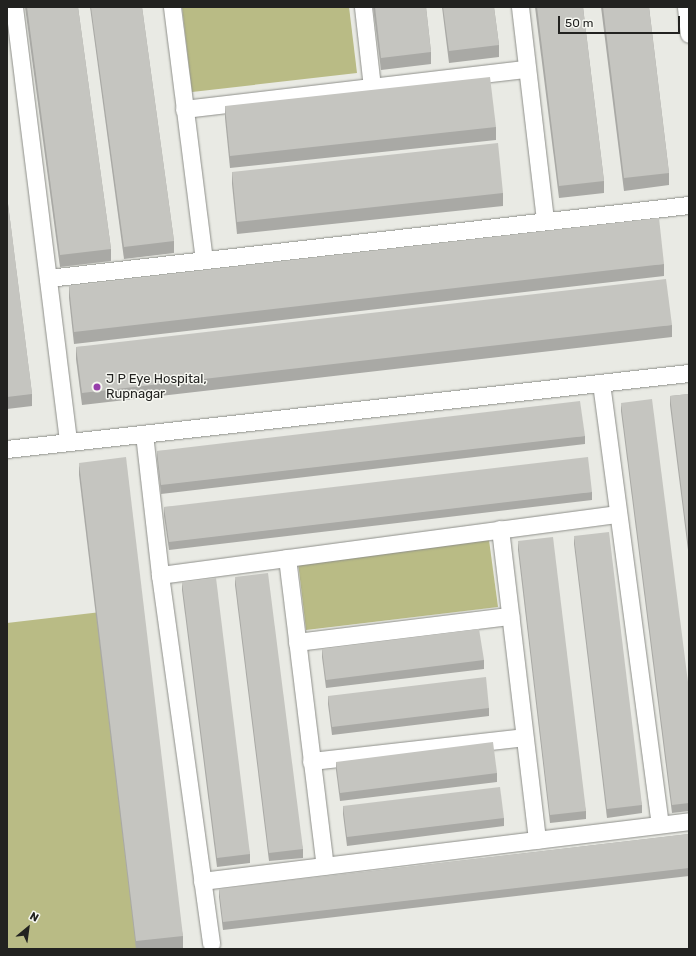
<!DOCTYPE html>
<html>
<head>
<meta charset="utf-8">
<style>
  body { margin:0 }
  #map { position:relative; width:696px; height:956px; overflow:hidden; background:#e9eae4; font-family:Rubik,sans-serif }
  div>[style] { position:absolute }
  .green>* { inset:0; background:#b9bb85 }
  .roads { filter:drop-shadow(0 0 1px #8e8f8a) drop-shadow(0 0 1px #8e8f8a) }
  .street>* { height:17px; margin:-8.5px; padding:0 8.5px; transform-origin:8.5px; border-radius:8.5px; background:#fff }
  .wall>* { inset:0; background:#a9a9a5 }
  .building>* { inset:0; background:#c5c5c0 }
  .dots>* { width:11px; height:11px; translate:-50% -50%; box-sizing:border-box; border:2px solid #f6f7f1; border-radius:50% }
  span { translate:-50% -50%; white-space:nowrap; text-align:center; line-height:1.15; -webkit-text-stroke:3px #f6f7f1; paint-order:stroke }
  .poi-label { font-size:13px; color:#222220 }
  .left { translate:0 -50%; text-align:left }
  .frame { position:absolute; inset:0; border:8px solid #222220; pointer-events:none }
  .north { position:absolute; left:8px; top:908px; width:40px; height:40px; -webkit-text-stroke:3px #f6f7f1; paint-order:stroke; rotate:29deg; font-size:11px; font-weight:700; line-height:16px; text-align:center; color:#222220 }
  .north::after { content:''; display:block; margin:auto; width:14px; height:18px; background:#222220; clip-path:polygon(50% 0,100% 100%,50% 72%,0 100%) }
  .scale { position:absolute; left:558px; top:16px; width:122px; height:18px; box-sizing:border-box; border:2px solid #222220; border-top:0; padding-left:5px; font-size:12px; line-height:14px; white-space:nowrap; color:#222220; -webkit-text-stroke:3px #f6f7f1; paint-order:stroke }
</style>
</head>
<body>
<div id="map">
  <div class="green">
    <i style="clip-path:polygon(182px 7px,349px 7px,357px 73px,192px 92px)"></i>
    <i style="clip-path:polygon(489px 540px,498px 607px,306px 630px,298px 562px)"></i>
    <i style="clip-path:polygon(101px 612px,149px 949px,7px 949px,7px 623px)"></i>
  </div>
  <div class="roads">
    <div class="street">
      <i style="left:14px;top:7px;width:438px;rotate:82.9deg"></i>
      <i style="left:172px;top:7px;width:255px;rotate:82.8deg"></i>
      <i style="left:363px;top:7px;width:81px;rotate:83.6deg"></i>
      <i style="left:520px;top:7px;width:215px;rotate:83.3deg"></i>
      <i style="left:686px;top:7px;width:27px;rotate:84deg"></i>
      <i style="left:184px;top:109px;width:345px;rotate:-6.7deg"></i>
      <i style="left:48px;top:278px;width:645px;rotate:-6.5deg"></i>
      <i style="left:601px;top:383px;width:445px;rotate:82.4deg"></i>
      <i style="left:144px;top:434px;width:142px;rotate:83.5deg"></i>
      <i style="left:160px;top:575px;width:372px;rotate:82.1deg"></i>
      <i style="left:7px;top:449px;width:686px;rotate:-6.36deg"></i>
      <i style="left:500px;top:529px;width:313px;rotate:83.2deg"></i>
      <i style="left:287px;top:558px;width:310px;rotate:83deg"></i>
      <i style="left:160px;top:575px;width:461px;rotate:-7.6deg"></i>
      <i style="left:297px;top:642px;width:215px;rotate:-7deg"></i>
      <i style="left:311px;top:761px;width:214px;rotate:-6.4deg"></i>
      <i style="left:202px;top:881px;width:491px;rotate:-7deg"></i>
    </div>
  </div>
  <div class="wall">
    <i style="clip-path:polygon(25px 7px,78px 7px,111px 249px,111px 261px,60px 267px)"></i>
    <i style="clip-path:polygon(90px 7px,142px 7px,174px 241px,174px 253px,124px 259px)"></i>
    <i style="clip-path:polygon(373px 7px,426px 7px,431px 52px,431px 64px,381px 70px)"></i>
    <i style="clip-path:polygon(442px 7px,494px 7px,499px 45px,499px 57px,449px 63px)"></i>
    <i style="clip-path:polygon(535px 7px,583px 7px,604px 181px,604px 193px,559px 198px)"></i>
    <i style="clip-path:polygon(601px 7px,649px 7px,669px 173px,669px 185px,624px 191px)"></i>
    <i style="clip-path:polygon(225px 106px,496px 127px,496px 140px,230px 168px,225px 118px)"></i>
    <i style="clip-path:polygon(232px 172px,503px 193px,503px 206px,237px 234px,232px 184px)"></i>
    <i style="clip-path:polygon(7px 196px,32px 394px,32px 406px,7px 409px)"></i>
    <i style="clip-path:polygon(664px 264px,664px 276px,74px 344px,69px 298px,69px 286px)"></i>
    <i style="clip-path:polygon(672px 325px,672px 337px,82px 405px,76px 359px,76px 347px)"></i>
    <i style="clip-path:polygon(689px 394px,689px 558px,670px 405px,670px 396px)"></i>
    <i style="clip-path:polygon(621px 403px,689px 690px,689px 811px,672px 813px,621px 411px)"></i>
    <i style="clip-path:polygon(585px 436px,585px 444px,161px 494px,157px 459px,157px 451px)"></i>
    <i style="clip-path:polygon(79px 463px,183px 936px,183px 948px,176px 949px,136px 949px,79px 475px)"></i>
    <i style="clip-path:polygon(592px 492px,592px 500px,169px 550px,164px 516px,164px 507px)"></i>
    <i style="clip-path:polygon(574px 536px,642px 805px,642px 813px,607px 818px,574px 544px)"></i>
    <i style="clip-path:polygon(518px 541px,586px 811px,586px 819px,550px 823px,518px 550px)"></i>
    <i style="clip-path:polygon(235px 577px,303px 849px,303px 858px,269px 861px,235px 585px)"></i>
    <i style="clip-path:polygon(182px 582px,250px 854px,250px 863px,217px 867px,182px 590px)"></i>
    <i style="clip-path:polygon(322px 649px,484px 660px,484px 669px,326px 688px,322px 657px)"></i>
    <i style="clip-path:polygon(328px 696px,489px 708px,489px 716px,332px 735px,328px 704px)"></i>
    <i style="clip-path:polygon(336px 762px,497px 773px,497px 782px,340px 801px,336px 770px)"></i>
    <i style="clip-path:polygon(343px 806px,504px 818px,504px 826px,347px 846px,343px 814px)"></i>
    <i style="clip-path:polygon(689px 834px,689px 876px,223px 930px,219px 897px,219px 889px)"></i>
  </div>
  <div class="building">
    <i style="clip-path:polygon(27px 7px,78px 7px,111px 249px,60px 255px)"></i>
    <i style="clip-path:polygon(91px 7px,142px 7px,174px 241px,124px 247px)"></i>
    <i style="clip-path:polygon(375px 7px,426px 7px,431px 52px,381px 58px)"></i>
    <i style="clip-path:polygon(443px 7px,494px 7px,499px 45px,449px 51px)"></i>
    <i style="clip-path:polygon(537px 7px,583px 7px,604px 181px,559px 186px)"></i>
    <i style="clip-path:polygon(603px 7px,649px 7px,669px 173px,624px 178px)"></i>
    <i style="clip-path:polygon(490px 77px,496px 127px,230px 156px,225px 106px)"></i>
    <i style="clip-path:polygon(498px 143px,503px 193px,237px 222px,232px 172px)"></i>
    <i style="clip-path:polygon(7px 196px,32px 394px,7px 397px)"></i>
    <i style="clip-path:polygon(659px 218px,664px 264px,74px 332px,69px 286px)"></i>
    <i style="clip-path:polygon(666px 279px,672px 325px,82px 393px,76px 347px)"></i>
    <i style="clip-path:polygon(689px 394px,689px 550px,670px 396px)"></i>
    <i style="clip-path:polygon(652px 399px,689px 690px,689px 803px,672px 805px,621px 403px)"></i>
    <i style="clip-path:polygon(580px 401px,585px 436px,161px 485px,157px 451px)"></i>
    <i style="clip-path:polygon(126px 457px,183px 936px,136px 941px,79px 463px)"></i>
    <i style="clip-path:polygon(588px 457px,592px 492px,169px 542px,164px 507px)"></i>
    <i style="clip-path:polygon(609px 532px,642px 805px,607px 809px,574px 536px)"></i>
    <i style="clip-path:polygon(553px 537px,586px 811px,550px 815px,518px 541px)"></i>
    <i style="clip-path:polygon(268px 573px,303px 849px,269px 853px,235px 577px)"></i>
    <i style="clip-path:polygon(216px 578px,250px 854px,217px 858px,182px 582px)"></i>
    <i style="clip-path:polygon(479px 629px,484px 660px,326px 680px,322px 649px)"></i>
    <i style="clip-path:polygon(486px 677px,489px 708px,332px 727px,328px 696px)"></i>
    <i style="clip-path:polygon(493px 742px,497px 773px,340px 793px,336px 762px)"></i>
    <i style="clip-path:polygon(500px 787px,504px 818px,347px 837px,343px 806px)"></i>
    <i style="clip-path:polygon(689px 834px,689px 868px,223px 922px,219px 889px)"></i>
  </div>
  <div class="dots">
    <i style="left:97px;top:387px;background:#963eaa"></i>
  </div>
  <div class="poi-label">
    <span class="left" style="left:106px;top:387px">J P Eye Hospital,<br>Rupnagar</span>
  </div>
  <div class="frame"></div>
  <div class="north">N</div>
  <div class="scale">50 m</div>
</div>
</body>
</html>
